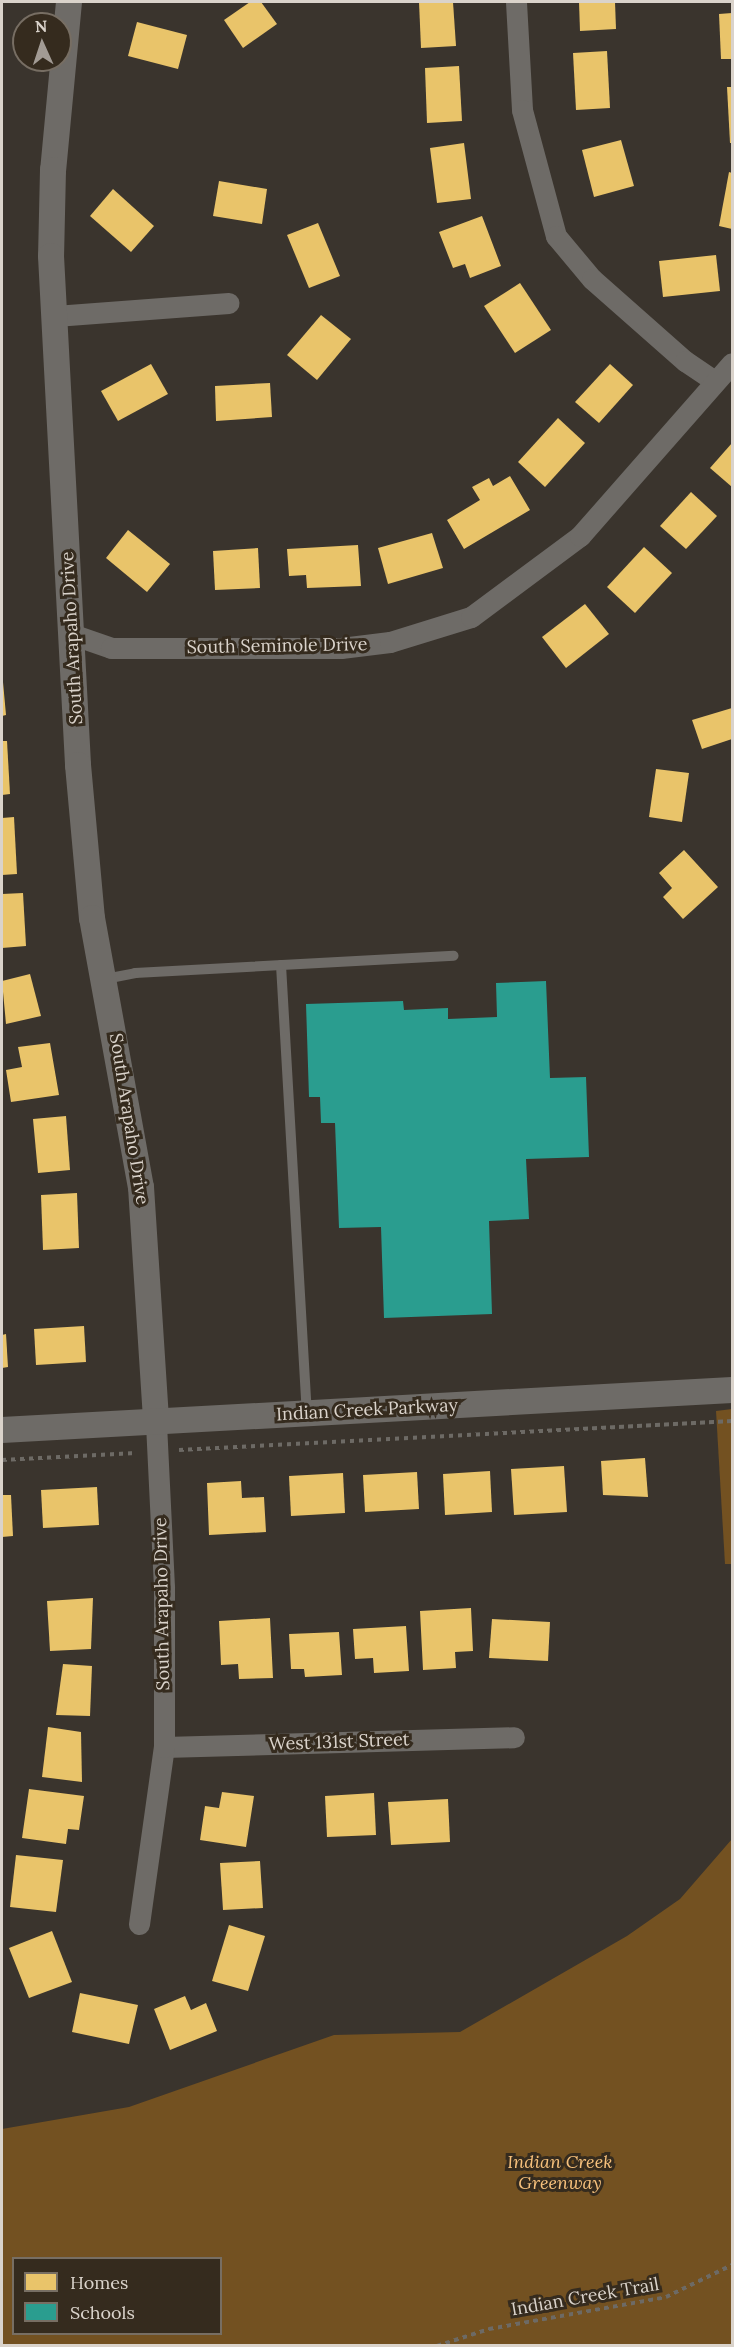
<!DOCTYPE html>
<html>
<head>
<meta charset="utf-8">
<style>
  body { margin:0 }
  #map { position:relative; width:734px; height:2347px; overflow:hidden; background:#3a342d; font-family:Lora,serif }
  div>[style] { position:absolute }
  .green>* { inset:0; background:#735121 }
  .homes>* { inset:0; background:#e9c46a }
  .schools>* { inset:0; background:#2a9d8f }
  .path>* { height:4px; margin-top:-2px; transform-origin:0; background:repeating-linear-gradient(90deg,#6d6a65 0 4.5px,transparent 0 9px) }
  .service>* { height:10px; margin:-5px; padding:0 5px; transform-origin:5px; border-radius:5px; background:#6e6b67 }
  .minor>* { height:21px; margin:-10.5px; padding:0 10.5px; transform-origin:10.5px; border-radius:10.5px; background:#6e6b67 }
  .tertiary>* { height:26px; margin:-13px; padding:0 13px; transform-origin:13px; border-radius:13px; background:#6e6b67 }
  span { translate:-50% -50%; white-space:nowrap; text-align:center; line-height:1.15; -webkit-text-stroke:6px #352b1e; paint-order:stroke }
  .street-label { font-size:18px; color:#dad3cb }
  .park-label { font-size:18px; color:#f7c17c; font-style:italic }
  .frame { position:absolute; inset:0; border:3px solid #dad3cb; pointer-events:none }
  .legend { position:absolute; left:12px; top:2257px; width:210px; height:78px; box-sizing:border-box; background:#352b1e; border:2px solid #776e63; margin:0; padding:8px 10px; list-style:none; font-size:18px; color:#dad3cb }
  .legend li { display:flex; align-items:center; gap:12px; height:30px }
  .legend b { width:30px; border:2px solid #776e63 }
  .north { position:absolute; left:12px; top:12px; width:60px; height:60px; box-sizing:border-box; background:#352b1e; border:2px solid #776e63; border-radius:50%; rotate:357deg; font-size:16px; font-weight:700; line-height:24px; text-align:center; color:#dad3cb }
  .north::after { content:''; display:block; margin:auto; width:21px; height:27px; background:#a29b94; clip-path:polygon(50% 0,100% 100%,50% 72%,0 100%) }
</style>
</head>
<body>
<div id="map">
  <div class="green">
    <i style="clip-path:polygon(732px 1409px,732px 1564px,725px 1564px,716px 1411px)"></i>
    <i style="clip-path:polygon(evenodd,732px 1839px,732px 2345px,2px 2345px,2px 2129px,129px 2107px,334px 2035px,460px 2032px,627px 1936px,680px 1899px,732px 1839px,14px 2258px,220px 2258px,220px 2334px,14px 2334px,14px 2258px)"></i>
  </div>
  <div class="homes">
    <i style="clip-path:polygon(250px 2px,261px 2px,277px 24px,243px 48px,224px 20px)"></i>
    <i style="clip-path:polygon(419px 2px,453px 2px,456px 46px,421px 48px)"></i>
    <i style="clip-path:polygon(579px 2px,615px 2px,616px 29px,580px 31px)"></i>
    <i style="clip-path:polygon(732px 13px,732px 59px,721px 59px,719px 14px)"></i>
    <i style="clip-path:polygon(137px 22px,187px 35px,178px 69px,128px 56px)"></i>
    <i style="clip-path:polygon(607px 51px,610px 108px,576px 110px,573px 53px)"></i>
    <i style="clip-path:polygon(459px 66px,462px 121px,427px 123px,425px 68px)"></i>
    <i style="clip-path:polygon(727px 87px,732px 87px,732px 143px,730px 143px)"></i>
    <i style="clip-path:polygon(621px 140px,634px 186px,594px 197px,582px 150px)"></i>
    <i style="clip-path:polygon(464px 143px,471px 199px,437px 203px,430px 148px)"></i>
    <i style="clip-path:polygon(729px 172px,732px 173px,732px 229px,719px 226px)"></i>
    <i style="clip-path:polygon(219px 181px,267px 189px,262px 224px,213px 216px)"></i>
    <i style="clip-path:polygon(113px 189px,154px 226px,131px 252px,90px 216px)"></i>
    <i style="clip-path:polygon(482px 216px,501px 266px,470px 278px,465px 264px,453px 268px,439px 232px)"></i>
    <i style="clip-path:polygon(318px 223px,340px 276px,309px 288px,287px 235px)"></i>
    <i style="clip-path:polygon(716px 255px,720px 291px,663px 297px,659px 261px)"></i>
    <i style="clip-path:polygon(520px 283px,551px 330px,515px 353px,484px 306px)"></i>
    <i style="clip-path:polygon(321px 315px,351px 339px,317px 380px,287px 355px)"></i>
    <i style="clip-path:polygon(151px 364px,168px 394px,118px 421px,101px 391px)"></i>
    <i style="clip-path:polygon(610px 364px,633px 385px,599px 423px,575px 402px)"></i>
    <i style="clip-path:polygon(270px 383px,272px 417px,216px 421px,215px 386px)"></i>
    <i style="clip-path:polygon(558px 418px,585px 443px,545px 487px,518px 462px)"></i>
    <i style="clip-path:polygon(732px 443px,732px 487px,710px 468px)"></i>
    <i style="clip-path:polygon(510px 476px,530px 510px,464px 549px,447px 520px,480px 500px,472px 487px,489px 478px,493px 486px)"></i>
    <i style="clip-path:polygon(691px 492px,717px 516px,686px 549px,660px 526px)"></i>
    <i style="clip-path:polygon(128px 530px,170px 564px,147px 592px,106px 558px)"></i>
    <i style="clip-path:polygon(432px 533px,443px 568px,388px 584px,378px 548px)"></i>
    <i style="clip-path:polygon(358px 545px,361px 586px,307px 588px,306px 575px,289px 576px,287px 549px)"></i>
    <i style="clip-path:polygon(644px 547px,672px 573px,635px 613px,607px 587px)"></i>
    <i style="clip-path:polygon(258px 548px,260px 588px,215px 590px,213px 551px)"></i>
    <i style="clip-path:polygon(585px 604px,609px 634px,566px 668px,542px 637px)"></i>
    <i style="clip-path:polygon(2px 671px,6px 715px,2px 716px)"></i>
    <i style="clip-path:polygon(732px 708px,732px 739px,702px 749px,692px 720px)"></i>
    <i style="clip-path:polygon(2px 741px,7px 741px,10px 794px,2px 795px)"></i>
    <i style="clip-path:polygon(656px 769px,689px 773px,682px 822px,649px 817px)"></i>
    <i style="clip-path:polygon(14px 817px,17px 874px,2px 875px,2px 818px)"></i>
    <i style="clip-path:polygon(684px 850px,718px 887px,683px 919px,663px 897px,672px 888px,659px 873px)"></i>
    <i style="clip-path:polygon(23px 893px,26px 946px,2px 948px,2px 894px)"></i>
    <i style="clip-path:polygon(30px 974px,41px 1016px,6px 1024px,2px 981px)"></i>
    <i style="clip-path:polygon(50px 1043px,59px 1095px,11px 1102px,6px 1070px,22px 1067px,18px 1047px)"></i>
    <i style="clip-path:polygon(66px 1116px,70px 1170px,38px 1173px,33px 1119px)"></i>
    <i style="clip-path:polygon(77px 1193px,79px 1248px,43px 1250px,41px 1195px)"></i>
    <i style="clip-path:polygon(84px 1326px,86px 1362px,36px 1365px,34px 1329px)"></i>
    <i style="clip-path:polygon(6px 1334px,8px 1367px,2px 1368px,2px 1335px)"></i>
    <i style="clip-path:polygon(645px 1458px,648px 1497px,603px 1495px,601px 1461px)"></i>
    <i style="clip-path:polygon(564px 1466px,567px 1512px,514px 1515px,511px 1469px)"></i>
    <i style="clip-path:polygon(490px 1471px,492px 1512px,445px 1515px,443px 1474px)"></i>
    <i style="clip-path:polygon(417px 1472px,419px 1509px,365px 1512px,363px 1475px)"></i>
    <i style="clip-path:polygon(343px 1473px,345px 1513px,291px 1516px,289px 1476px)"></i>
    <i style="clip-path:polygon(241px 1481px,242px 1498px,264px 1497px,266px 1532px,209px 1535px,207px 1483px)"></i>
    <i style="clip-path:polygon(97px 1487px,99px 1525px,43px 1528px,41px 1490px)"></i>
    <i style="clip-path:polygon(2px 1495px,11px 1495px,13px 1536px,2px 1537px)"></i>
    <i style="clip-path:polygon(93px 1598px,91px 1649px,50px 1651px,47px 1601px)"></i>
    <i style="clip-path:polygon(471px 1608px,473px 1651px,455px 1652px,456px 1668px,423px 1670px,420px 1611px)"></i>
    <i style="clip-path:polygon(270px 1618px,273px 1678px,239px 1679px,238px 1664px,221px 1665px,219px 1621px)"></i>
    <i style="clip-path:polygon(492px 1619px,550px 1622px,548px 1661px,489px 1658px)"></i>
    <i style="clip-path:polygon(406px 1626px,409px 1671px,374px 1673px,373px 1658px,355px 1659px,353px 1629px)"></i>
    <i style="clip-path:polygon(339px 1632px,342px 1675px,305px 1677px,304px 1669px,291px 1669px,289px 1634px)"></i>
    <i style="clip-path:polygon(63px 1664px,92px 1666px,90px 1716px,56px 1715px)"></i>
    <i style="clip-path:polygon(48px 1727px,81px 1732px,82px 1782px,42px 1777px)"></i>
    <i style="clip-path:polygon(29px 1789px,84px 1796px,79px 1830px,68px 1829px,66px 1844px,22px 1838px)"></i>
    <i style="clip-path:polygon(222px 1792px,254px 1796px,246px 1847px,200px 1840px,205px 1806px,219px 1808px)"></i>
    <i style="clip-path:polygon(374px 1793px,376px 1835px,327px 1837px,325px 1796px)"></i>
    <i style="clip-path:polygon(448px 1799px,450px 1842px,391px 1845px,388px 1802px)"></i>
    <i style="clip-path:polygon(16px 1855px,63px 1860px,56px 1912px,10px 1907px)"></i>
    <i style="clip-path:polygon(260px 1861px,263px 1908px,223px 1910px,220px 1863px)"></i>
    <i style="clip-path:polygon(229px 1925px,265px 1936px,248px 1991px,212px 1981px)"></i>
    <i style="clip-path:polygon(52px 1931px,72px 1982px,29px 1998px,9px 1948px)"></i>
    <i style="clip-path:polygon(80px 1993px,138px 2005px,129px 2044px,72px 2032px)"></i>
    <i style="clip-path:polygon(185px 1996px,191px 2010px,206px 2003px,217px 2031px,170px 2050px,154px 2009px)"></i>
  </div>
  <div class="schools">
    <i style="clip-path:polygon(546px 981px,550px 1078px,586px 1077px,589px 1157px,526px 1159px,529px 1219px,489px 1221px,492px 1314px,384px 1318px,381px 1227px,339px 1228px,335px 1123px,321px 1123px,320px 1097px,309px 1097px,306px 1004px,403px 1001px,404px 1010px,448px 1008px,448px 1019px,497px 1017px,496px 983px)"></i>
  </div>
  <div class="path">
    <i style="left:179px;top:1450px;width:554px;rotate:-3deg"></i>
    <i style="left:2px;top:1460px;width:134px;rotate:-3deg"></i>
    <i style="left:437px;top:2346px;width:55px;rotate:-18.1deg"></i>
    <i style="left:489px;top:2329px;width:180px;rotate:-10.2deg"></i>
    <i style="left:666px;top:2297px;width:73px;rotate:-25.9deg"></i>
  </div>
  <div class="service">
    <i style="left:281px;top:965px;width:449px;rotate:86.7deg"></i>
    <i style="left:105px;top:979px;width:31px;rotate:-11deg"></i>
    <i style="left:135px;top:973px;width:319px;rotate:-3.1deg"></i>
  </div>
  <div class="minor">
    <i style="left:516px;top:2px;width:108px;rotate:86.8deg"></i>
    <i style="left:522px;top:110px;width:131px;rotate:74.9deg"></i>
    <i style="left:556px;top:236px;width:56px;rotate:50.1deg"></i>
    <i style="left:592px;top:279px;width:124px;rotate:41.4deg"></i>
    <i style="left:685px;top:361px;width:36px;rotate:34deg"></i>
    <i style="left:55px;top:316px;width:174px;rotate:-4.3deg"></i>
    <i style="left:74px;top:635px;width:39px;rotate:19deg"></i>
    <i style="left:111px;top:648px;width:230px"></i>
    <i style="left:341px;top:648px;width:49px;rotate:-7deg"></i>
    <i style="left:390px;top:642px;width:85px;rotate:-17.2deg"></i>
    <i style="left:471px;top:617px;width:136px;rotate:-36.6deg"></i>
    <i style="left:580px;top:536px;width:230px;rotate:-48.7deg"></i>
    <i style="left:164px;top:1747px;width:350px;rotate:-1.6deg"></i>
    <i style="left:139px;top:1924px;width:179px;rotate:-82deg"></i>
    <i style="left:164px;top:1747px;width:160px;rotate:-90deg"></i>
    <i style="left:164px;top:1587px;width:166px;rotate:-92.8deg"></i>
  </div>
  <div class="tertiary">
    <i style="left:69px;top:2px;width:169px;rotate:95.4deg"></i>
    <i style="left:53px;top:170px;width:86px;rotate:91.3deg"></i>
    <i style="left:51px;top:256px;width:510px;rotate:86.96deg"></i>
    <i style="left:78px;top:765px;width:154px;rotate:84.8deg"></i>
    <i style="left:92px;top:918px;width:273px;rotate:79.7deg"></i>
    <i style="left:141px;top:1187px;width:234px;rotate:86.3deg"></i>
    <i style="left:2px;top:1430px;width:731px;rotate:-3.14deg"></i>
  </div>
  <div class="street-label">
    <span style="left:72px;top:638px;rotate:-93deg">South Arapaho Drive</span>
    <span style="left:277px;top:646px;rotate:-1deg">South Seminole Drive</span>
    <span style="left:129px;top:1119px;rotate:81deg">South Arapaho Drive</span>
    <span style="left:367px;top:1410px;rotate:-3deg">Indian Creek Parkway</span>
    <span style="left:162px;top:1604px;rotate:-91deg">South Arapaho Drive</span>
    <span style="left:339px;top:1742px;rotate:-2deg">West 131st Street</span>
    <span style="left:585px;top:2297px;rotate:-10deg">Indian Creek Trail</span>
  </div>
  <div class="park-label">
    <span style="left:560px;top:2173px">Indian Creek<br>Greenway</span>
  </div>
  <div class="frame"></div>
  <ul class="legend">
  <li><b style="height:16px;background:#e9c46a"></b>Homes</li>
  <li><b style="height:16px;background:#2a9d8f"></b>Schools</li>
  </ul>
  <div class="north">N</div>
</div>
</body>
</html>
